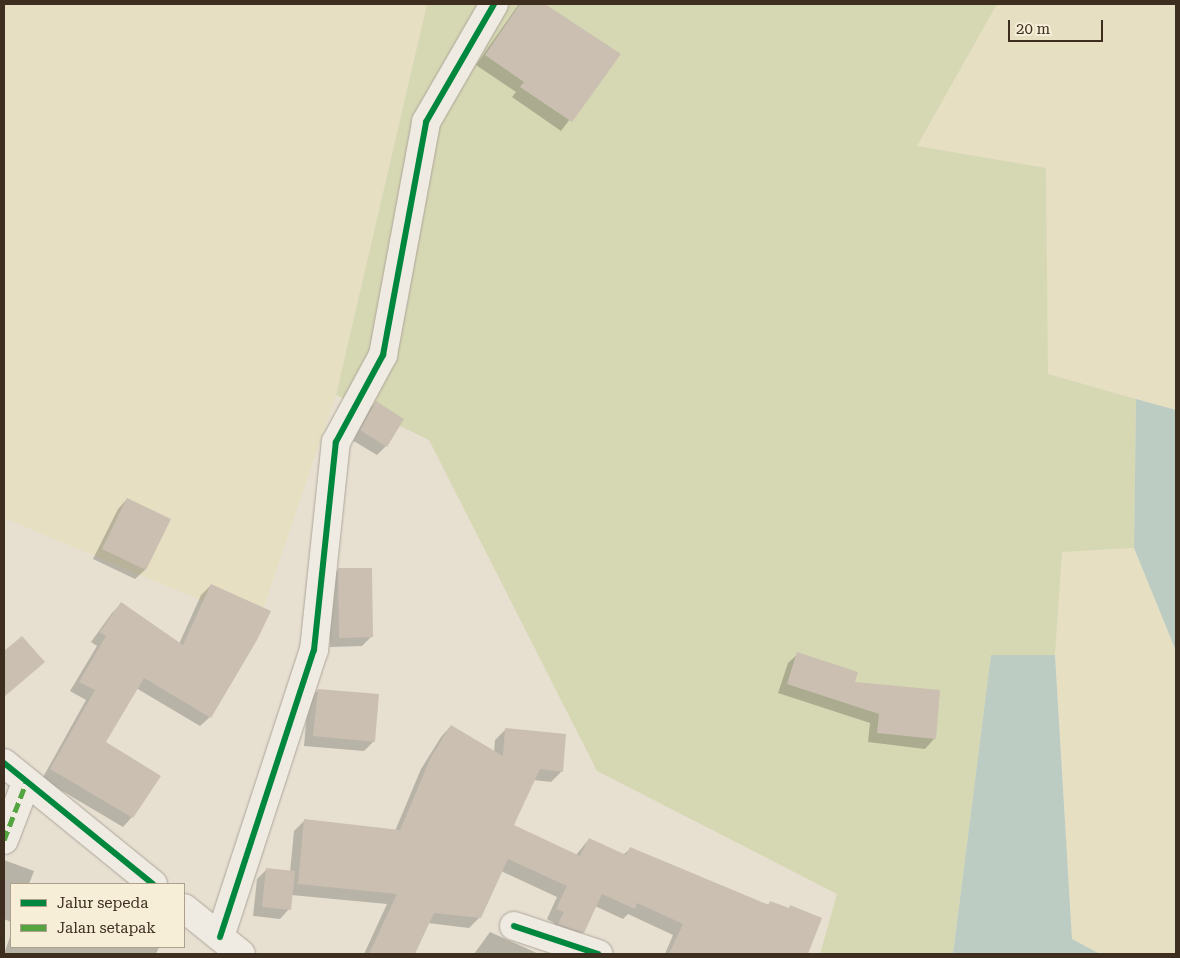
<!DOCTYPE html>
<html>
<head>
<meta charset="utf-8">
<style>
  body { margin:0 }
  #map { position:relative; width:1180px; height:958px; overflow:hidden; background:#e7e0d1; font-family:"Roboto Serif",serif }
  div>[style] { position:absolute }
  .farmland>* { inset:0; background:#e6dfc2 }
  .green>* { inset:0; background:#d6d7b3 }
  .water>* { inset:0; background:#bcccc2 }
  .shadow>* { inset:0; background:#0003 }
  .building>* { inset:0; background:#cbbfb2 }
  .roads { filter:drop-shadow(0 0 1px #ada599) drop-shadow(0 0 1px #ada599) }
  .minor>* { height:28px; margin:-14px; padding:0 14px; transform-origin:14px; border-radius:14px; background:#efebe3 }
  .quiet>* { height:5px; margin-top:-2.5px; transform-origin:0; background:repeating-linear-gradient(90deg,#54a441 0 10px,transparent 0 15px) }
  .cycleway>* { height:6px; margin:-3px; padding:0 3px; transform-origin:3px; border-radius:3px; background:#00873e }
  span { translate:-50% -50%; white-space:nowrap; text-align:center; line-height:1.15; -webkit-text-stroke:4px #f7eed8; paint-order:stroke }
  .frame { position:absolute; inset:0; border:5px solid #3d2e20; pointer-events:none }
  .legend { position:absolute; left:10px; top:883px; width:175px; height:65px; box-sizing:border-box; background:#f7eed8; border:1px solid #ada18e; margin:0; padding:6px 9px; list-style:none; font-size:15px; color:#3d2e20 }
  .legend li { display:flex; align-items:center; gap:10px; height:25px }
  .legend b { width:25px; border:1px solid #ada18e }
  .scale { position:absolute; left:1008px; top:20px; width:95px; height:22px; box-sizing:border-box; border:2px solid #3d2e20; border-top:0; padding-left:6px; font-size:15px; line-height:18px; white-space:nowrap; color:#3d2e20; -webkit-text-stroke:4px #f7eed8; paint-order:stroke }
</style>
</head>
<body>
<div id="map">
  <div class="farmland">
    <i style="clip-path:polygon(4px 4px,427px 4px,336px 395px,258px 624px,4px 518px)"></i>
    <i style="clip-path:polygon(997px 4px,1176px 4px,1176px 410px,1048px 374px,1046px 168px,917px 146px)"></i>
    <i style="clip-path:polygon(1134px 548px,1176px 651px,1176px 954px,1100px 954px,1072px 939px,1055px 655px,1062px 552px)"></i>
  </div>
  <div class="green">
    <i style="clip-path:polygon(427px 4px,997px 4px,917px 146px,1046px 168px,1048px 374px,1136px 399px,1134px 548px,1062px 552px,1055px 655px,991px 656px,953px 954px,820px 954px,837px 894px,597px 771px,429px 440px,336px 395px)"></i>
  </div>
  <div class="water">
    <i style="clip-path:polygon(1136px 399px,1176px 410px,1176px 651px,1134px 548px)"></i>
    <i style="clip-path:polygon(991px 655px,1055px 655px,1072px 939px,1100px 954px,953px 954px)"></i>
  </div>
  <div class="shadow">
    <i style="clip-path:polygon(519px 4px,543px 4px,619px 54px,561px 131px,512px 97px,516px 92px,476px 65px)"></i>
    <i style="clip-path:polygon(376px 403px,386px 446px,377px 455px,352px 440px,366px 412px)"></i>
    <i style="clip-path:polygon(127px 499px,169px 519px,145px 570px,135px 579px,93px 559px,118px 509px)"></i>
    <i style="clip-path:polygon(339px 569px,372px 636px,362px 646px,330px 647px,329px 579px)"></i>
    <i style="clip-path:polygon(211px 585px,210px 717px,200px 726px,136px 688px,104px 742px,132px 817px,123px 827px,42px 779px,86px 700px,70px 691px,97px 646px,91px 642px,112px 613px,122px 603px,179px 644px,201px 595px)"></i>
    <i style="clip-path:polygon(798px 654px,853px 683px,939px 691px,934px 739px,925px 749px,868px 742px,870px 723px,778px 693px,788px 663px)"></i>
    <i style="clip-path:polygon(318px 690px,374px 741px,364px 751px,304px 746px,308px 700px)"></i>
    <i style="clip-path:polygon(451px 726px,494px 752px,495px 740px,506px 729px,562px 771px,551px 782px,533px 780px,512px 826px,576px 855px,589px 839px,623px 855px,630px 849px,767px 905px,770px 903px,821px 918px,807px 954px,665px 954px,673px 935px,628px 914px,623px 919px,595px 906px,583px 932px,572px 943px,549px 935px,554px 923px,547px 919px,557px 897px,501px 871px,480px 917px,469px 928px,428px 923px,413px 954px,364px 954px,387px 904px,291px 895px,289px 909px,280px 919px,253px 916px,257px 879px,267px 869px,290px 872px,294px 831px,305px 820px,395px 831px,421px 769px,441px 737px)"></i>
    <i style="clip-path:polygon(4px 860px,34px 871px,29px 884px,11px 884px,11px 922px,4px 919px)"></i>
    <i style="clip-path:polygon(490px 932px,539px 954px,474px 954px)"></i>
    <i style="clip-path:polygon(11px 934px,11px 947px,159px 947px,156px 954px,4px 954px)"></i>
  </div>
  <div class="building">
    <i style="clip-path:polygon(520px 4px,545px 4px,621px 54px,572px 122px,520px 87px,524px 82px,485px 55px)"></i>
    <i style="clip-path:polygon(376px 401px,404px 419px,387px 447px,360px 430px)"></i>
    <i style="clip-path:polygon(127px 498px,171px 519px,146px 570px,102px 549px)"></i>
    <i style="clip-path:polygon(338px 568px,372px 568px,373px 637px,339px 638px)"></i>
    <i style="clip-path:polygon(211px 584px,271px 611px,257px 640px,211px 718px,144px 678px,106px 742px,161px 776px,133px 818px,50px 769px,95px 690px,79px 682px,106px 636px,100px 632px,121px 602px,183px 645px)"></i>
    <i style="clip-path:polygon(22px 636px,45px 662px,4px 697px,4px 651px)"></i>
    <i style="clip-path:polygon(797px 652px,858px 672px,855px 682px,940px 690px,936px 739px,877px 733px,879px 714px,787px 684px)"></i>
    <i style="clip-path:polygon(318px 689px,379px 694px,375px 742px,313px 736px)"></i>
    <i style="clip-path:polygon(451px 725px,503px 756px,505px 728px,566px 734px,563px 772px,540px 769px,514px 825px,580px 856px,589px 838px,626px 855px,630px 847px,769px 905px,770px 901px,789px 908px,790px 905px,822px 918px,808px 954px,669px 954px,683px 924px,637px 903px,635px 909px,602px 894px,584px 933px,558px 924px,564px 912px,556px 909px,567px 886px,508px 859px,481px 918px,434px 913px,415px 954px,369px 954px,397px 894px,298px 884px,304px 819px,400px 830px,431px 757px)"></i>
    <i style="clip-path:polygon(266px 868px,295px 871px,291px 910px,262px 907px)"></i>
  </div>
  <div class="roads">
    <div class="minor">
      <i style="left:4px;top:763px;width:192px;rotate:39.1deg"></i>
      <i style="left:4px;top:840px;width:61px;rotate:-68.9deg"></i>
      <i style="left:184px;top:908px;width:73px;rotate:38.9deg"></i>
      <i style="left:514px;top:926px;width:89px;rotate:18.4deg"></i>
      <i style="left:220px;top:937px;width:302px;rotate:-71.9deg"></i>
      <i style="left:314px;top:650px;width:209px;rotate:-84deg"></i>
      <i style="left:336px;top:442px;width:99px;rotate:-61.6deg"></i>
      <i style="left:383px;top:355px;width:237px;rotate:-79.5deg"></i>
      <i style="left:426px;top:122px;width:136px;rotate:-60deg"></i>
    </div>
  </div>
  <div class="quiet">
    <i style="left:4px;top:840px;width:61px;rotate:-68.9deg"></i>
  </div>
  <div class="cycleway">
    <i style="left:4px;top:763px;width:192px;rotate:39.1deg"></i>
    <i style="left:514px;top:926px;width:89px;rotate:18.4deg"></i>
    <i style="left:220px;top:937px;width:302px;rotate:-71.9deg"></i>
    <i style="left:314px;top:650px;width:209px;rotate:-84deg"></i>
    <i style="left:336px;top:442px;width:99px;rotate:-61.6deg"></i>
    <i style="left:383px;top:355px;width:237px;rotate:-79.5deg"></i>
    <i style="left:426px;top:122px;width:136px;rotate:-60deg"></i>
  </div>
  <div class="frame"></div>
  <ul class="legend">
  <li><b style="height:6px;background:#00873e"></b>Jalur sepeda</li>
  <li><b style="height:6px;background:#54a441"></b>Jalan setapak</li>
  </ul>
  <div class="scale">20 m</div>
</div>
</body>
</html>
